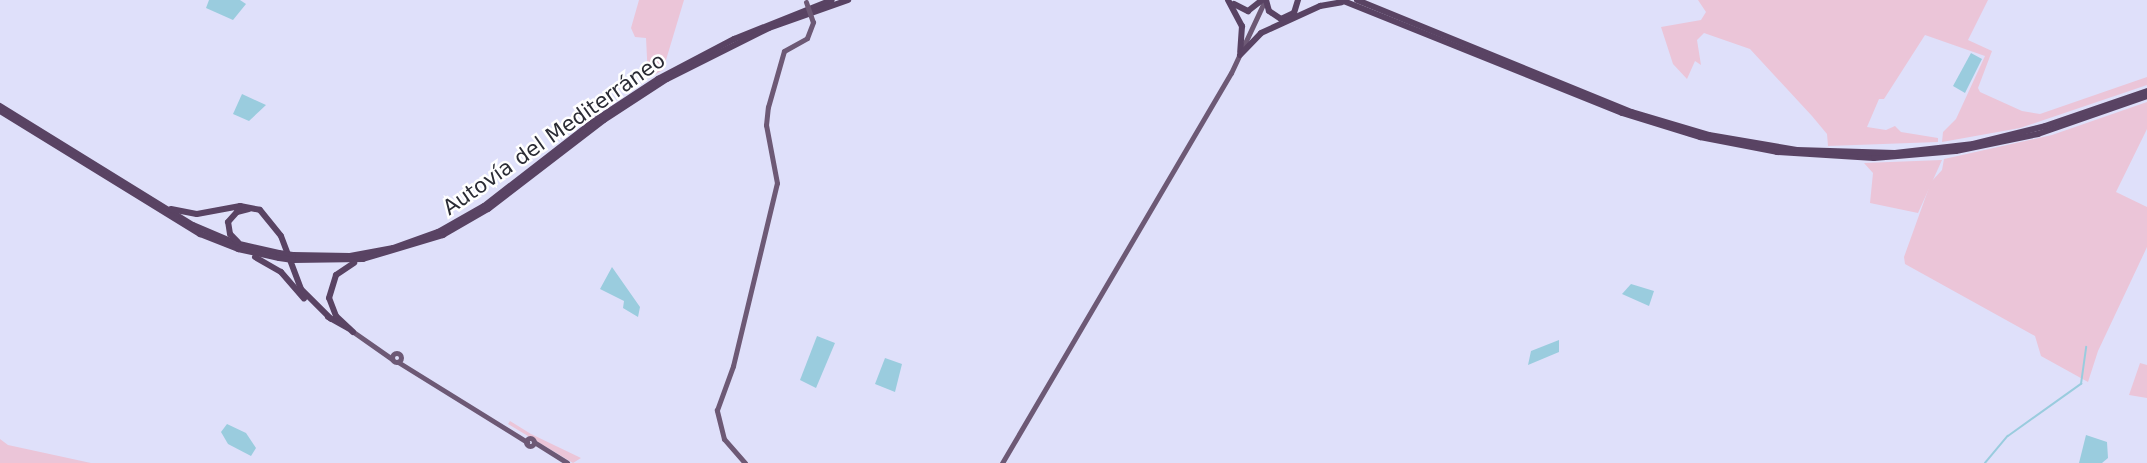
<!DOCTYPE html>
<html>
<head>
<meta charset="utf-8">
<style>
  body { margin:0 }
  #map { position:relative; width:2147px; height:463px; overflow:hidden; background:#dfe0fa; font-family:"DejaVu Sans",sans-serif }
  div>[style] { position:absolute }
  .green>* { inset:0; background:#ebc5d8 }
  .water>* { inset:0; background:#9accde }
  .stream>* { height:1.5px; margin:-0.75px; padding:0 0.75px; transform-origin:0.75px; border-radius:0.75px; background:#9accde }
  .major>* { height:5px; margin:-2.5px; padding:0 2.5px; transform-origin:2.5px; border-radius:2.5px; background:#6d5975 }
  .major>.ring { margin:-2.5px; padding:0; box-sizing:content-box; background:none; border:5px solid #6d5975; border-radius:50% }
  .highway>* { height:6px; margin:-3px; padding:0 3px; transform-origin:3px; border-radius:3px; background:#594363 }
  .major-bridge>* { height:5px; margin:-2.5px; padding:0 2.5px; transform-origin:2.5px; border-radius:2.5px; background:#6d5975 }
  .highway-bridge>* { height:6px; margin:-3px; padding:0 3px; transform-origin:3px; border-radius:3px; background:#594363 }
  span { translate:-50% -50%; white-space:nowrap; text-align:center; line-height:1.15; -webkit-text-stroke:5px #fff; paint-order:stroke }
  .street-label { font-size:21px; color:#2b2c35 }
</style>
</head>
<body>
<div id="map">
  <div class="green">
    <i style="clip-path:polygon(639px 0,684px 0,663px 70px,648px 78px,646px 38px,635px 37px,631px 28px)"></i>
    <i style="clip-path:polygon(1698px 0,1988px 0,1968px 40px,1992px 51px,1978px 88px,1980px 92px,2022px 111px,2040px 114px,2147px 77px,2147px 85px,2020px 128px,1942px 142px,1943px 132px,1956px 119px,1985px 56px,1925px 35px,1884px 99px,1879px 99px,1867px 127px,1886px 130px,1895px 126px,1901px 132px,1938px 138px,1938px 142px,1828px 146px,1827px 134px,1812px 116px,1750px 49px,1704px 33px,1697px 40px,1701px 65px,1695px 61px,1687px 79px,1673px 64px,1661px 27px,1701px 20px,1706px 12px)"></i>
    <i style="clip-path:polygon(2147px 102px,2147px 129px,2116px 192px,2147px 207px,2147px 247px,2098px 351px,2088px 382px,2041px 356px,2035px 336px,1905px 264px,1904px 257px,1931px 182px,1942px 170px,1944px 159px,2052px 135px)"></i>
    <i style="clip-path:polygon(1942px 160px,1918px 213px,1870px 203px,1873px 173px,1864px 163px)"></i>
    <i style="clip-path:polygon(2140px 363px,2147px 365px,2147px 398px,2129px 395px)"></i>
    <i style="clip-path:polygon(510px 421px,531px 434px,581px 458px,573px 463px,508px 424px)"></i>
    <i style="clip-path:polygon(0 439px,8px 445px,91px 463px,0 463px)"></i>
  </div>
  <div class="water">
    <i style="clip-path:polygon(209px 0,240px 0,246px 4px,233px 20px,206px 8px)"></i>
    <i style="clip-path:polygon(1971px 53px,1982px 59px,1965px 93px,1953px 86px)"></i>
    <i style="clip-path:polygon(242px 94px,266px 105px,249px 121px,233px 114px)"></i>
    <i style="clip-path:polygon(612px 267px,640px 307px,638px 317px,623px 308px,624px 301px,600px 289px)"></i>
    <i style="clip-path:polygon(1631px 284px,1654px 291px,1649px 306px,1622px 294px)"></i>
    <i style="clip-path:polygon(817px 336px,835px 343px,816px 388px,800px 380px)"></i>
    <i style="clip-path:polygon(1559px 340px,1559px 352px,1528px 365px,1531px 351px)"></i>
    <i style="clip-path:polygon(885px 358px,902px 364px,895px 392px,875px 384px)"></i>
    <i style="clip-path:polygon(227px 424px,246px 433px,256px 448px,251px 456px,228px 444px,221px 432px)"></i>
    <i style="clip-path:polygon(2086px 435px,2107px 442px,2108px 458px,2102px 463px,2079px 463px)"></i>
  </div>
  <div class="stream">
    <i style="left:1985px;top:463px;width:35px;rotate:-50deg"></i>
    <i style="left:2008px;top:436px;width:90px;rotate:-35.5deg"></i>
    <i style="left:2081px;top:384px;width:37px;rotate:-82deg"></i>
  </div>
  <div class="major">
    <i style="left:352px;top:331px;width:49px;rotate:35deg"></i>
    <i class="ring" style="left:392.5px;top:353.5px;width:4px;height:4px"></i>
    <i style="left:398px;top:362px;width:152px;rotate:31.8deg"></i>
    <i class="ring" style="left:526px;top:438px;width:3px;height:3px"></i>
    <i style="left:534px;top:442px;width:39px;rotate:32deg"></i>
    <i style="left:745px;top:463px;width:32px;rotate:-131deg"></i>
    <i style="left:724px;top:439px;width:30px;rotate:-104deg"></i>
    <i style="left:717px;top:410px;width:47px;rotate:-70deg"></i>
    <i style="left:733px;top:366px;width:188px;rotate:-76.5deg"></i>
    <i style="left:777px;top:183px;width:59px;rotate:-100.7deg"></i>
    <i style="left:766px;top:125px;width:18px;rotate:-84deg"></i>
    <i style="left:768px;top:107px;width:58px;rotate:-74.1deg"></i>
    <i style="left:784px;top:51px;width:26px;rotate:-29deg"></i>
    <i style="left:807px;top:38px;width:17px;rotate:-69deg"></i>
    <i style="left:1002px;top:463px;width:452px;rotate:-59.6deg"></i>
    <i style="left:1231px;top:73px;width:81px;rotate:-65deg"></i>
  </div>
  <div class="highway">
    <i style="left:1228px;top:0;width:30px;rotate:62deg"></i>
    <i style="left:1242px;top:26px;width:26px;rotate:94deg"></i>
    <i style="left:1266px;top:0;width:11px;rotate:75deg"></i>
    <i style="left:1269px;top:11px;width:14px;rotate:34deg"></i>
    <i style="left:1281px;top:19px;width:14px;rotate:-25deg"></i>
    <i style="left:1294px;top:13px;width:14px;rotate:-73deg"></i>
    <i style="left:1341px;top:0;width:303px;rotate:21.9deg"></i>
    <i style="left:1622px;top:113px;width:82px;rotate:17.1deg"></i>
    <i style="left:1700px;top:137px;width:78px;rotate:11deg"></i>
    <i style="left:1777px;top:152px;width:97px;rotate:3.5deg"></i>
    <i style="left:1874px;top:158px;width:82px;rotate:-4.9deg"></i>
    <i style="left:1956px;top:151px;width:84px;rotate:-11.7deg"></i>
    <i style="left:2038px;top:134px;width:115px;rotate:-19.2deg"></i>
    <i style="left:1357px;top:0;width:297px;rotate:22.2deg"></i>
    <i style="left:1632px;top:112px;width:80px;rotate:16.6deg"></i>
    <i style="left:1709px;top:135px;width:89px;rotate:9.7deg"></i>
    <i style="left:1797px;top:150px;width:98px;rotate:1.8deg"></i>
    <i style="left:1895px;top:153px;width:79px;rotate:-6.6deg"></i>
    <i style="left:1973px;top:144px;width:74px;rotate:-14deg"></i>
    <i style="left:2045px;top:126px;width:108px;rotate:-18.9deg"></i>
    <i style="left:1234px;top:4px;width:16px;rotate:27deg"></i>
    <i style="left:1248px;top:11px;width:18px;rotate:-38deg"></i>
    <i style="left:1240px;top:55px;width:30px;rotate:-46deg"></i>
    <i style="left:1261px;top:33px;width:65px;rotate:-24.6deg"></i>
    <i style="left:1320px;top:6px;width:22px;rotate:-10deg"></i>
    <i style="left:0;top:106px;width:227px;rotate:31.7deg"></i>
    <i style="left:193px;top:225px;width:46px;rotate:23.2deg"></i>
    <i style="left:235px;top:243px;width:45px;rotate:12.8deg"></i>
    <i style="left:0;top:111px;width:235px;rotate:31.6deg"></i>
    <i style="left:200px;top:234px;width:41px;rotate:21.5deg"></i>
    <i style="left:238px;top:249px;width:42px;rotate:12.4deg"></i>
    <i style="left:171px;top:209px;width:26px;rotate:11deg"></i>
    <i style="left:197px;top:214px;width:44px;rotate:-10.5deg"></i>
    <i style="left:240px;top:206px;width:20px;rotate:11deg"></i>
    <i style="left:260px;top:210px;width:33px;rotate:51deg"></i>
    <i style="left:281px;top:236px;width:57px;rotate:69.3deg"></i>
    <i style="left:301px;top:289px;width:42px;rotate:45deg"></i>
    <i style="left:238px;top:242px;width:11px;rotate:-135deg"></i>
    <i style="left:230px;top:234px;width:12px;rotate:-99deg"></i>
    <i style="left:228px;top:222px;width:13px;rotate:-48deg"></i>
    <i style="left:237px;top:212px;width:12px;rotate:-14deg"></i>
    <i style="left:293px;top:255px;width:57px;rotate:1deg"></i>
    <i style="left:350px;top:256px;width:44px;rotate:-10.5deg"></i>
    <i style="left:393px;top:248px;width:48px;rotate:-19.6deg"></i>
    <i style="left:438px;top:232px;width:53px;rotate:-29.5deg"></i>
    <i style="left:484px;top:206px;width:139px;rotate:-37.7deg"></i>
    <i style="left:594px;top:121px;width:77px;rotate:-33.3deg"></i>
    <i style="left:658px;top:79px;width:86px;rotate:-27.8deg"></i>
    <i style="left:734px;top:39px;width:105px;rotate:-21.7deg"></i>
    <i style="left:255px;top:257px;width:30px;rotate:30deg"></i>
    <i style="left:281px;top:272px;width:35px;rotate:49deg"></i>
    <i style="left:293px;top:260px;width:70px;rotate:-0.8deg"></i>
    <i style="left:363px;top:259px;width:84px;rotate:-16.7deg"></i>
    <i style="left:443px;top:235px;width:52px;rotate:-30deg"></i>
    <i style="left:488px;top:209px;width:146px;rotate:-37.5deg"></i>
    <i style="left:604px;top:120px;width:75px;rotate:-33.1deg"></i>
    <i style="left:667px;top:79px;width:114px;rotate:-26.6deg"></i>
    <i style="left:769px;top:28px;width:84px;rotate:-19.5deg"></i>
    <i style="left:328px;top:317px;width:23px;rotate:29deg"></i>
    <i style="left:353px;top:332px;width:23px;rotate:-137deg"></i>
    <i style="left:336px;top:316px;width:19px;rotate:-111deg"></i>
    <i style="left:329px;top:298px;width:24px;rotate:-73deg"></i>
    <i style="left:336px;top:275px;width:22px;rotate:-34deg"></i>
  </div>
  <div class="major-bridge">
    <i style="left:806px;top:2px;width:21px;rotate:71deg"></i>
  </div>
  <div class="highway-bridge">
    <i style="left:279px;top:253px;width:14px;rotate:8deg"></i>
    <i style="left:279px;top:258px;width:14px;rotate:8deg"></i>
  </div>
  <div class="street-label">
    <span style="left:554px;top:134px;rotate:-35deg">Autovía del Mediterráneo</span>
  </div>
</div>
</body>
</html>
